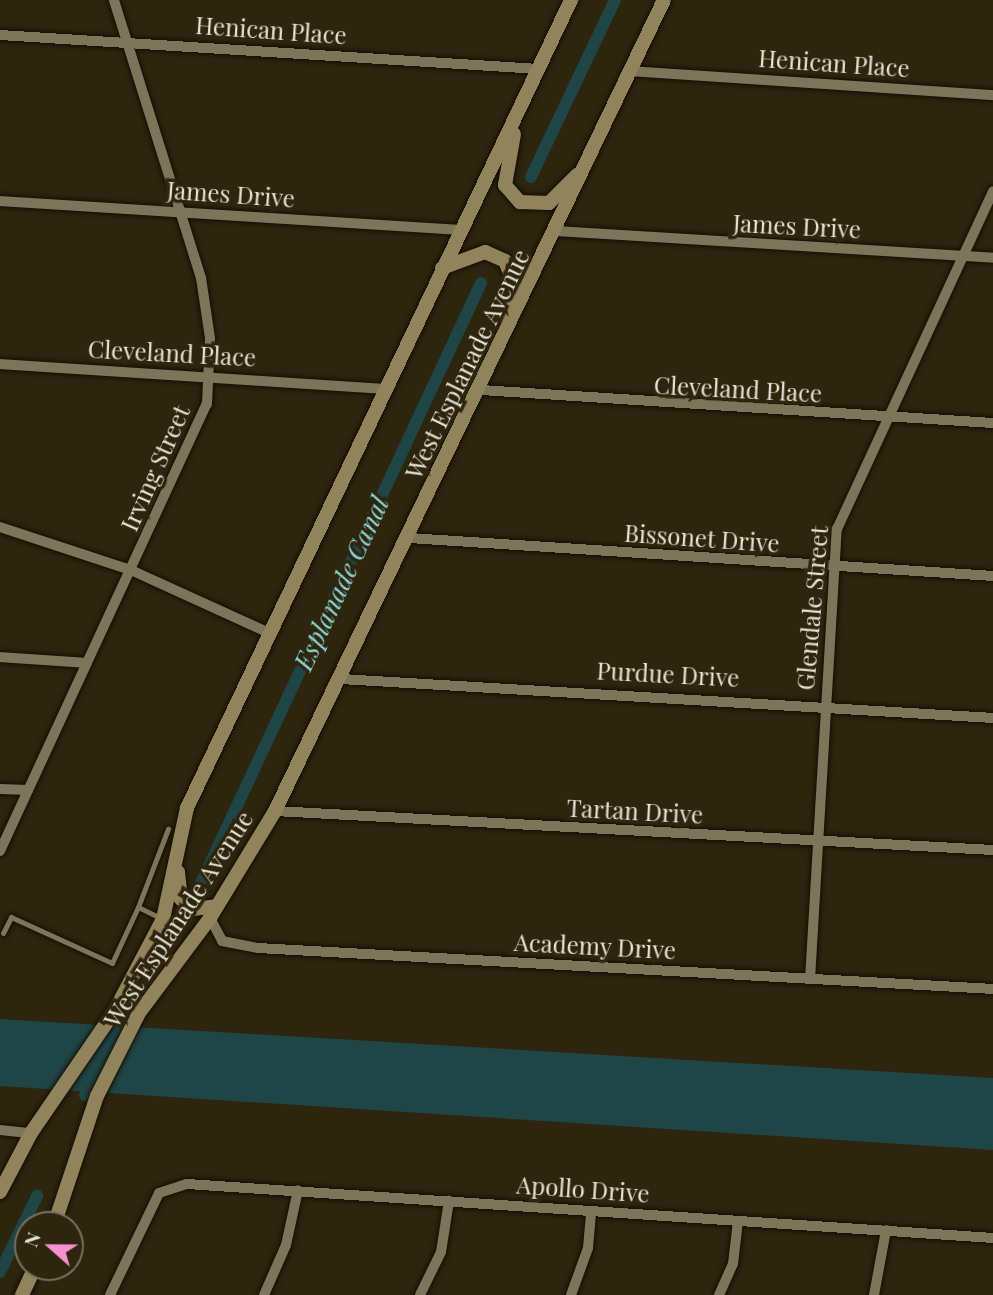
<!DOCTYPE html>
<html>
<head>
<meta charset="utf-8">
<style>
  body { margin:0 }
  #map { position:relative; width:993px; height:1295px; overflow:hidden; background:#2d250d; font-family:"Playfair Display",serif }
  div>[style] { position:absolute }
  .water>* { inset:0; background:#1f4546 }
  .canal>* { height:12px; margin:-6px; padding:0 6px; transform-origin:6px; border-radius:6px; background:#1f4546 }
  .roads { filter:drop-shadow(0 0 2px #150e00) drop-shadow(0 0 2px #150e00) }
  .lane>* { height:5px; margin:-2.5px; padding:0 2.5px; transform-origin:2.5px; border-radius:2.5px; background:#7d755a }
  .street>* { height:10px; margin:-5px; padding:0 5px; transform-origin:5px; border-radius:5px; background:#7d755a }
  .secondary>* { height:14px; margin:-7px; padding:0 7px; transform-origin:7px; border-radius:7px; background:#91835c }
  span { translate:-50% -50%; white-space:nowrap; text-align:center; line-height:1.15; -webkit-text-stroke:7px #2d250d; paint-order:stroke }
  .street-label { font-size:24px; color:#e7e3d4 }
  .water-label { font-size:26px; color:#8ed8db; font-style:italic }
  .north { position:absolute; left:14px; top:1211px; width:70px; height:70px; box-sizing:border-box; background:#2d250d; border:2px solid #77715d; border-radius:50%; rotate:291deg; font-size:19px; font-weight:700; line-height:28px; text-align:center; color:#e7e3d4 }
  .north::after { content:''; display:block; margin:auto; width:24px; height:32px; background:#f690cf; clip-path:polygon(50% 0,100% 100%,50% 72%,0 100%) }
</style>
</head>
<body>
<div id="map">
  <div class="water">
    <i style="clip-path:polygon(0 1019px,993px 1078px,993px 1150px,0 1086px)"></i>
  </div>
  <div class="canal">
    <i style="left:531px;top:177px;width:196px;rotate:-64.6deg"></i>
    <i style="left:201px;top:883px;width:662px;rotate:-64.98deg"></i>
    <i style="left:112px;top:1038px;width:27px;rotate:-62deg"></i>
    <i style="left:85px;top:1095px;width:23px;rotate:-65deg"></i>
    <i style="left:0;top:1272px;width:85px;rotate:-64deg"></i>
  </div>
  <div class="roads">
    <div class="lane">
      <i style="left:138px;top:907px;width:84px;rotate:-69deg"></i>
      <i style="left:3px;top:933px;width:18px;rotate:-63deg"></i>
      <i style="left:11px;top:917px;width:111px;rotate:24.5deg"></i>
      <i style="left:112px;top:963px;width:62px;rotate:-65.1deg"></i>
      <i style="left:138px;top:907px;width:28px;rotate:26deg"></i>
    </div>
    <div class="street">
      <i style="left:0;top:35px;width:540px;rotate:3.61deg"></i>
      <i style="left:630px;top:71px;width:364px;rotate:3.8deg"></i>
      <i style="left:0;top:201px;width:461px;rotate:3.6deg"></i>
      <i style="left:557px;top:231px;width:437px;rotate:3.5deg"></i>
      <i style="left:0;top:364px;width:385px;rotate:3.7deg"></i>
      <i style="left:481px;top:390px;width:513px;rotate:3.69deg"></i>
      <i style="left:0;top:527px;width:138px;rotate:18.2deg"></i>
      <i style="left:131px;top:570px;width:152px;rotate:24.5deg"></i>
      <i style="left:409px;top:538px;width:585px;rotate:3.72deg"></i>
      <i style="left:0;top:657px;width:87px;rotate:3.9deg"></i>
      <i style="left:341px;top:679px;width:653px;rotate:3.42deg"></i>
      <i style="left:0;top:789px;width:28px;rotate:2deg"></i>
      <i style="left:275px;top:811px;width:719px;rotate:3.11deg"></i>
      <i style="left:0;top:851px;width:493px;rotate:-65.2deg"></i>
      <i style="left:207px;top:404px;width:66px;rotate:-87.4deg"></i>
      <i style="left:210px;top:338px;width:61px;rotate:-98.5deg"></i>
      <i style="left:201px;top:278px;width:291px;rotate:-107.4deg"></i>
      <i style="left:210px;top:918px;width:26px;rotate:62deg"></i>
      <i style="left:222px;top:941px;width:37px;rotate:11deg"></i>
      <i style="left:258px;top:948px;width:736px;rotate:3.19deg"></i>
      <i style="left:810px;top:979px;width:451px;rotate:-86.6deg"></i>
      <i style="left:837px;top:529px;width:372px;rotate:-65.2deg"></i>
      <i style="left:0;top:1130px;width:31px;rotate:6deg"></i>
      <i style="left:110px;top:1295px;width:113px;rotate:-64.3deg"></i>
      <i style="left:159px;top:1193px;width:29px;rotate:-18deg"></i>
      <i style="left:187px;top:1184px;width:808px;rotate:3.83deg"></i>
      <i style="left:264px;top:1295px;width:55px;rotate:-66.3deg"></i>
      <i style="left:286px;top:1245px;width:56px;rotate:-77.7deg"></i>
      <i style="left:420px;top:1295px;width:48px;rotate:-64deg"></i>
      <i style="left:441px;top:1252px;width:52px;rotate:-81.1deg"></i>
      <i style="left:571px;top:1295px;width:50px;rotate:-70.1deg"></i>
      <i style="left:588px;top:1248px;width:37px;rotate:-85deg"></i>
      <i style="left:719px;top:1295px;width:34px;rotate:-66deg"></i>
      <i style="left:733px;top:1264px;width:43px;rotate:-83.4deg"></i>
      <i style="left:874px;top:1295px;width:66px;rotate:-79.5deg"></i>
    </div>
    <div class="secondary">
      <i style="left:514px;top:134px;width:52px;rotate:100deg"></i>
      <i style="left:505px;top:185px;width:23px;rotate:49deg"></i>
      <i style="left:520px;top:202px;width:29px;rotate:2deg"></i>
      <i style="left:549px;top:203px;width:40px;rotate:-45deg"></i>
      <i style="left:442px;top:268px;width:46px;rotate:-20.4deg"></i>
      <i style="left:485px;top:252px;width:22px;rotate:24deg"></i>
      <i style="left:505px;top:261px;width:22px;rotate:68deg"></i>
      <i style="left:513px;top:281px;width:41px;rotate:97deg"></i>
      <i style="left:178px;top:872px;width:27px;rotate:84deg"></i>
      <i style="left:181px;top:899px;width:16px;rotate:40deg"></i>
      <i style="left:193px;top:909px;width:24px;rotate:-7deg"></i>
      <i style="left:0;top:1192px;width:67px;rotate:-62.3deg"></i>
      <i style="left:31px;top:1133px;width:147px;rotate:-55.6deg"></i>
      <i style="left:114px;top:1012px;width:105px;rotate:-62.2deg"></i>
      <i style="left:163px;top:919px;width:114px;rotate:-77.8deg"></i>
      <i style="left:187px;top:808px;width:895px;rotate:-64.58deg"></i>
      <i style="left:54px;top:1225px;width:136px;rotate:-71.6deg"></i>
      <i style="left:97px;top:1096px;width:93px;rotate:-63.2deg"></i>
      <i style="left:139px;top:1013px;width:119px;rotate:-53.2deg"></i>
      <i style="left:210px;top:918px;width:125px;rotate:-58.7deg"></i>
      <i style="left:275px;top:811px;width:899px;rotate:-64.38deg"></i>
      <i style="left:22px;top:1295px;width:31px;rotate:-65deg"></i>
    </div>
  </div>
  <div class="street-label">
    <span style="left:271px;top:30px;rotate:4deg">Henican Place</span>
    <span style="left:834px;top:63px;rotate:4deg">Henican Place</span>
    <span style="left:231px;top:194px;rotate:4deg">James Drive</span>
    <span style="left:797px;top:226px;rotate:3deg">James Drive</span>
    <span style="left:172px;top:353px;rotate:3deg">Cleveland Place</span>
    <span style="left:467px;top:364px;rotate:-64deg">West Esplanade Avenue</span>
    <span style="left:738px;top:389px;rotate:3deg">Cleveland Place</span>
    <span style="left:155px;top:468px;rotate:-66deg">Irving Street</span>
    <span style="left:702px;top:538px;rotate:4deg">Bissonet Drive</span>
    <span style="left:812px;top:608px;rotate:-85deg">Glendale Street</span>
    <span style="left:668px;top:674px;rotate:3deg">Purdue Drive</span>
    <span style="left:635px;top:811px;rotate:3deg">Tartan Drive</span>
    <span style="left:178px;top:919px;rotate:-57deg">West Esplanade Avenue</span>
    <span style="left:595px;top:946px;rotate:3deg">Academy Drive</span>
    <span style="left:583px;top:1189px;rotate:4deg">Apollo Drive</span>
  </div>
  <div class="water-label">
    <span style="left:341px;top:583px;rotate:-65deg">Esplanade Canal</span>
  </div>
  <div class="north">N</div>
</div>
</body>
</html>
